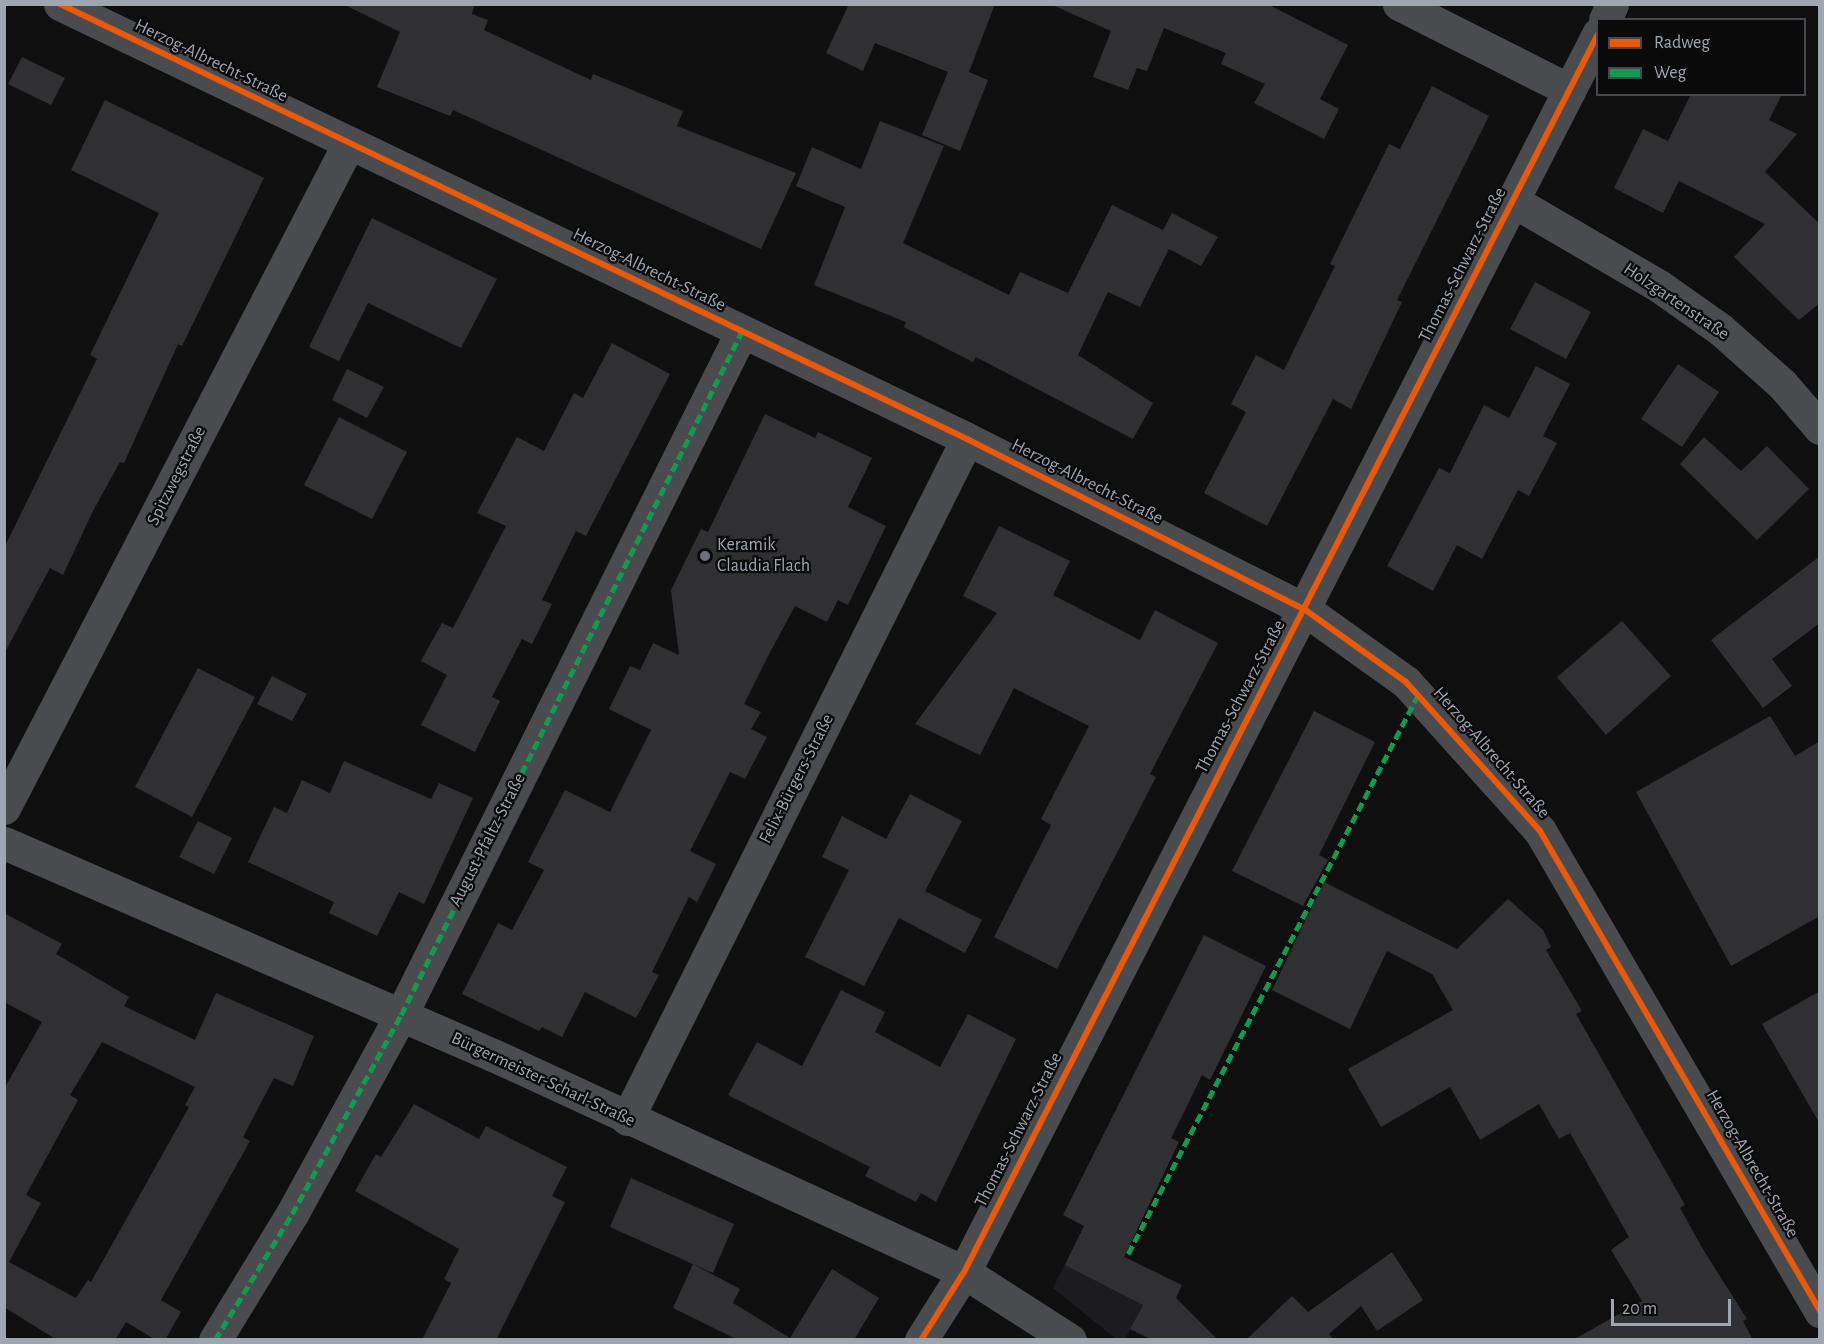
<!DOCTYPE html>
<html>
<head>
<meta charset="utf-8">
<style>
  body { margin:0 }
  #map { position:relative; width:1824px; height:1344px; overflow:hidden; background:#0f0f10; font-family:"Alegreya Sans",sans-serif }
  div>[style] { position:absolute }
  .built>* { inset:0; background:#1c1c1e }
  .building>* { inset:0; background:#303032 }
  .street>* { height:33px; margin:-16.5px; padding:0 16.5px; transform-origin:16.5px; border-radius:16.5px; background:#4a4b4f }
  .quiet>* { height:4.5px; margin-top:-2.25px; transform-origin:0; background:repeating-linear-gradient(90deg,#139951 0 9px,transparent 0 13.5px) }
  .cycleway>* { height:6px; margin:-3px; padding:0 3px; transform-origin:3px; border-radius:3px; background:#e8590c }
  .dots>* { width:16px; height:16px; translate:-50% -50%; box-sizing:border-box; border:3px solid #0a0a0b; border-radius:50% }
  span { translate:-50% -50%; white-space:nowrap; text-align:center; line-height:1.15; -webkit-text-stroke:4.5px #0a0a0b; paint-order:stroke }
  .street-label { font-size:18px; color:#a0a6b1 }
  .poi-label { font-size:18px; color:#a0a6b1 }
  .left { translate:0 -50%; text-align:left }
  .frame { position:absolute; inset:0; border:6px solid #a0a6b1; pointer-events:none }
  .legend { position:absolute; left:1596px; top:18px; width:210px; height:78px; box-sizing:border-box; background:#0a0a0b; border:2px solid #46484d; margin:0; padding:8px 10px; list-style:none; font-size:18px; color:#a0a6b1 }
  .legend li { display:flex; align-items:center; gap:12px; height:30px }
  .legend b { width:30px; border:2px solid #46484d }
  .scale { position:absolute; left:1611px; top:1299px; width:120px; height:27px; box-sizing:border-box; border:3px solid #a0a6b1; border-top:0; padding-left:8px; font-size:18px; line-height:21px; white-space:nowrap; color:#a0a6b1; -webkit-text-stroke:4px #0a0a0b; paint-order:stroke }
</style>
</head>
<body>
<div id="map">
  <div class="built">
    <i style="clip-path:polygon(1080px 1234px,1159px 1274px,1125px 1339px,1116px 1339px,1053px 1288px)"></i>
  </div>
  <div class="building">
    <i style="clip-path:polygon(343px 4px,475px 4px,472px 14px,488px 20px,484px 30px,591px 80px,593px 74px,683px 111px,677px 126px,796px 173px,761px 249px,453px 110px,450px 116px,377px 87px,400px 32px)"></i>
    <i style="clip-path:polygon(849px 4px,995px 4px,969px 72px,988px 80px,960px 151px,922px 135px,948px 72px,875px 43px,863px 71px,826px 53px)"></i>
    <i style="clip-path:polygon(1050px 4px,1267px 4px,1348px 45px,1320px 99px,1339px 109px,1324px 139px,1254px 103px,1265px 84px,1221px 64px,1226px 53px,1164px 28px,1147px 71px,1137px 68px,1128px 90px,1093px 77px,1111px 31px)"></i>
    <i style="clip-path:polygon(22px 57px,65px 78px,51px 105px,8px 84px)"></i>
    <i style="clip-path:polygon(1432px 86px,1489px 116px,1397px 300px,1402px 302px,1351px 409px,1333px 399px,1267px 526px,1204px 493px,1246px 412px,1231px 404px,1256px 355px,1284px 370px,1335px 266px,1330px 264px,1389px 144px,1400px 149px)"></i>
    <i style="clip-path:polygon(1691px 94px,1782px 94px,1769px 120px,1797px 134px,1765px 172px,1820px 224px,1820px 303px,1799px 320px,1734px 257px,1765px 224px,1679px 181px,1663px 213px,1614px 188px,1643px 129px,1668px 141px)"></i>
    <i style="clip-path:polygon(105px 100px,264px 178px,182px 346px,178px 344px,124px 463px,120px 462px,93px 511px,63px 575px,50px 568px,4px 654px,4px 548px,97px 359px,90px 355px,159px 213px,71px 170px)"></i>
    <i style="clip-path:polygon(880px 121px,944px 146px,903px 243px,1009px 295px,1020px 272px,1068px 293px,1112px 205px,1163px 230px,1172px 213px,1218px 237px,1201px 266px,1169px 249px,1140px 307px,1108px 292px,1078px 355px,1153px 403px,1133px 439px,976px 357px,973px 362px,904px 327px,906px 322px,814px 285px,845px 207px,796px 186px,812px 147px,861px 169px)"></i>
    <i style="clip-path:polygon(372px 218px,497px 279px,461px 348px,368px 303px,339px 361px,309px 347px)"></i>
    <i style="clip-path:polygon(1535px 282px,1591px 312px,1566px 359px,1510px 329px)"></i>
    <i style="clip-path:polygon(612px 343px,670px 374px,586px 536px,576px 531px,542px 600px,552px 604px,532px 644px,522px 639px,492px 697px,500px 701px,475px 752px,421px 725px,447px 675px,421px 661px,442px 623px,453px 628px,506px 526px,477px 513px,517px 437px,544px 451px,574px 393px,583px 398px)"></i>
    <i style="clip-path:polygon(1678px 364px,1719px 392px,1682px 447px,1641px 419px)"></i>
    <i style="clip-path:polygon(1536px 366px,1570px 384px,1543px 436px,1557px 443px,1529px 496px,1518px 490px,1482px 559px,1457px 545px,1433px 591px,1387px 566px,1439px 468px,1450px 473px,1484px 405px,1509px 418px)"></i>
    <i style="clip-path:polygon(347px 369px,384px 387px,367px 418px,332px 400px)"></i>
    <i style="clip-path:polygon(765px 414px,815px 438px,818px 432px,872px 458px,848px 507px,886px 526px,848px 605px,838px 600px,827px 622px,795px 606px,767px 658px,744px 704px,761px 712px,751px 729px,767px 737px,745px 779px,730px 772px,690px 851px,716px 864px,697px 902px,689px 897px,652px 972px,659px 975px,636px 1018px,585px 992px,562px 1037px,542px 1027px,539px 1031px,462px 994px,498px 923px,512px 930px,544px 870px,528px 862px,565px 790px,610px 812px,651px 730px,609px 709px,630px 666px,640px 670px,653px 643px,679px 655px,671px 590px,701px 529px,708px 532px)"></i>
    <i style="clip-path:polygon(339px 417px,407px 452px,372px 519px,304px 485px)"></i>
    <i style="clip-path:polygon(1704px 437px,1741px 471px,1767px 446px,1809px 489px,1757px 540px,1680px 464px)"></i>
    <i style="clip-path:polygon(999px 526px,1070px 561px,1053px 595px,1140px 640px,1155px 610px,1218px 643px,1150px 774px,1156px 777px,1057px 969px,994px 937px,1051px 825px,1041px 819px,1089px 726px,1014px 688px,980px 755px,915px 724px,997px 613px,963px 596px)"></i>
    <i style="clip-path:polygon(1820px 556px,1820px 623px,1772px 659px,1792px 686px,1763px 708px,1711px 640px)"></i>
    <i style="clip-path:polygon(1622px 621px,1671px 676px,1606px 735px,1557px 677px)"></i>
    <i style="clip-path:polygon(198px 668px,255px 697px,192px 817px,135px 787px)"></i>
    <i style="clip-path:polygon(272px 676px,307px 694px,292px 721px,257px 704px)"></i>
    <i style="clip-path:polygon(1314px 711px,1375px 742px,1319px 855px,1328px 860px,1303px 906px,1232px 871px)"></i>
    <i style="clip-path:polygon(1770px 716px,1795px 756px,1820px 741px,1820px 916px,1731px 966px,1636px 792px)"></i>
    <i style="clip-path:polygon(344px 761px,431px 799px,439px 783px,473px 798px,424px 904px,399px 892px,377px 936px,329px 913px,334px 902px,248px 862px,274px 807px,287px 813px,302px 780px,330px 793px)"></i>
    <i style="clip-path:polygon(910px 794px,962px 821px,925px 891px,982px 920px,965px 953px,899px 918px,864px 986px,805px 957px,849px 870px,822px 857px,842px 816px,886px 839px)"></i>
    <i style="clip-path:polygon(198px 821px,232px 838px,214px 874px,179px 857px)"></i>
    <i style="clip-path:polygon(1324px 882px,1457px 949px,1508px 899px,1543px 930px,1551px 947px,1546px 950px,1582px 1011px,1576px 1014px,1685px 1205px,1680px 1208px,1704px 1251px,1747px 1319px,1743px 1321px,1753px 1340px,1573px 1340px,1642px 1301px,1611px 1250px,1629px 1237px,1570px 1133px,1559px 1139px,1539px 1104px,1480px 1140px,1450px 1087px,1381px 1127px,1348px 1069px,1453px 1010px,1432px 974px,1387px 951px,1350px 1029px,1272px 990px)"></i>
    <i style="clip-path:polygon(evenodd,4px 913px,62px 944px,56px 954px,129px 997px,124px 1006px,195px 1040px,216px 993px,314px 1036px,293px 1086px,274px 1078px,243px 1137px,250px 1141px,161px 1300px,181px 1312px,165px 1340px,156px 1340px,126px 1322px,115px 1340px,57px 1340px,4px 1307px,4px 1089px,42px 1022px,4px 1002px,4px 913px,102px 1042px,195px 1087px,185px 1105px,189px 1107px,91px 1282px,88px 1280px,76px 1298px,9px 1262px,41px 1203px,26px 1195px,78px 1100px,70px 1095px,102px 1042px)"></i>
    <i style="clip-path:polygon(1204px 935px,1266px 966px,1210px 1080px,1202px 1075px,1187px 1106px,1171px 1138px,1179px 1142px,1124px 1257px,1182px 1285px,1176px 1298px,1218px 1340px,1152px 1340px,1130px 1329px,1143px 1305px,1065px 1265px,1084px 1226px,1063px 1215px)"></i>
    <i style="clip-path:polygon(841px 990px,885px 1012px,875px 1032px,940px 1067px,968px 1014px,1016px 1039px,936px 1202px,921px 1193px,916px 1202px,865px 1176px,870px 1167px,728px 1095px,757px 1042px,802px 1066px)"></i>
    <i style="clip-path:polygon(1820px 991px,1820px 1124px,1762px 1024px)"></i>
    <i style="clip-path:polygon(414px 1104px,479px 1139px,486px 1126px,567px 1167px,552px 1196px,565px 1202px,496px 1340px,422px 1340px,451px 1283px,444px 1279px,459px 1249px,355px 1191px,376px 1154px,381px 1157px)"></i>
    <i style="clip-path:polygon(631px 1178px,734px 1224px,713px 1273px,610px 1227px)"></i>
    <i style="clip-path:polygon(1392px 1252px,1423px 1300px,1377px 1331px,1361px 1306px,1329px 1334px,1334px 1340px,1246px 1340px,1292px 1296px,1308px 1312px)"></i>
    <i style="clip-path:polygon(693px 1264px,740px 1289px,733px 1303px,790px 1338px,832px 1269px,879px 1298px,854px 1340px,738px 1340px,673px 1308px)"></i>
  </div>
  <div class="street">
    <i style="left:60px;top:4px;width:1006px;rotate:25.62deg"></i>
    <i style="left:967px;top:439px;width:377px;rotate:26.8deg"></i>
    <i style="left:1304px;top:609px;width:125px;rotate:35.6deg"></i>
    <i style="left:1406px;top:682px;width:200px;rotate:48deg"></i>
    <i style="left:1540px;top:831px;width:556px;rotate:59.74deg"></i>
    <i style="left:1399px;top:4px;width:191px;rotate:26.8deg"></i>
    <i style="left:1605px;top:20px;width:17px;rotate:-66deg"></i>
    <i style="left:1513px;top:201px;width:169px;rotate:30.2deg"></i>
    <i style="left:1659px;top:286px;width:75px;rotate:35.2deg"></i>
    <i style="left:1720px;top:329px;width:83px;rotate:41.6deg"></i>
    <i style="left:1782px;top:384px;width:58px;rotate:49.2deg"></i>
    <i style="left:4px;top:808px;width:749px;rotate:-62.58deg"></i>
    <i style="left:4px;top:843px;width:533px;rotate:23.44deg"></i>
    <i style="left:493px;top:1055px;width:519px;rotate:24.74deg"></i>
    <i style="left:964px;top:1272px;width:126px;rotate:32.7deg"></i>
    <i style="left:627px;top:1119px;width:760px;rotate:-63.43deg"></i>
    <i style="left:215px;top:1340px;width:148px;rotate:-58.6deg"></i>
    <i style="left:292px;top:1214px;width:227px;rotate:-61.3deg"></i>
    <i style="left:401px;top:1015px;width:764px;rotate:-63.5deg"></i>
    <i style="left:921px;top:1340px;width:80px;rotate:-57.7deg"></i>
    <i style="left:964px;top:1272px;width:1391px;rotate:-62.88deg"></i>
  </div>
  <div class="quiet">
    <i style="left:1128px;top:1254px;width:632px;rotate:-62.58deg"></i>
    <i style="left:215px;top:1340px;width:148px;rotate:-58.6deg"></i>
    <i style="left:292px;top:1214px;width:227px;rotate:-61.3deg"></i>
    <i style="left:401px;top:1015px;width:764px;rotate:-63.5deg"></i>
  </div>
  <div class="cycleway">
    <i style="left:60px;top:4px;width:1006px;rotate:25.62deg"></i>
    <i style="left:967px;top:439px;width:377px;rotate:26.8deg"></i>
    <i style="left:1304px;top:609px;width:125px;rotate:35.6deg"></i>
    <i style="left:1406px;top:682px;width:200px;rotate:48deg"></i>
    <i style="left:1540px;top:831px;width:556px;rotate:59.74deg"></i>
    <i style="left:921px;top:1340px;width:80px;rotate:-57.7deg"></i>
    <i style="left:964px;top:1272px;width:1391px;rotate:-62.88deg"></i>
  </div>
  <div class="dots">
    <i style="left:705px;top:556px;background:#6d7179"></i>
  </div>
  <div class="street-label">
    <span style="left:211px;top:61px;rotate:26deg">Herzog-Albrecht-Straße</span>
    <span style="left:1463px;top:265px;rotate:-63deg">Thomas-Schwarz-Straße</span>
    <span style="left:649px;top:270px;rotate:26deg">Herzog-Albrecht-Straße</span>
    <span style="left:1676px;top:302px;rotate:34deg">Holzgartenstraße</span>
    <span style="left:177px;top:476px;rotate:-63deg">Spitzwegstraße</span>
    <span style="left:1087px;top:482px;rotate:27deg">Herzog-Albrecht-Straße</span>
    <span style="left:1241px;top:697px;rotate:-62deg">Thomas-Schwarz-Straße</span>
    <span style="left:1491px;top:753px;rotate:49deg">Herzog-Albrecht-Straße</span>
    <span style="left:797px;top:779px;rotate:-63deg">Felix-Bürgers-Straße</span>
    <span style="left:488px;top:840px;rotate:-63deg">August-Pfaltz-Straße</span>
    <span style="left:543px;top:1080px;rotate:25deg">Bürgermeister-Scharl-Straße</span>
    <span style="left:1019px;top:1130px;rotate:-63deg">Thomas-Schwarz-Straße</span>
    <span style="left:1752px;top:1164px;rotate:60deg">Herzog-Albrecht-Straße</span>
  </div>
  <div class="poi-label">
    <span class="left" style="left:717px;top:556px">Keramik<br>Claudia Flach</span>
  </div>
  <div class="frame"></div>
  <ul class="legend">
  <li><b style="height:8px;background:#e8590c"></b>Radweg</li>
  <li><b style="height:8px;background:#139951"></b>Weg</li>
  </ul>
  <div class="scale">20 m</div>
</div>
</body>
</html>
